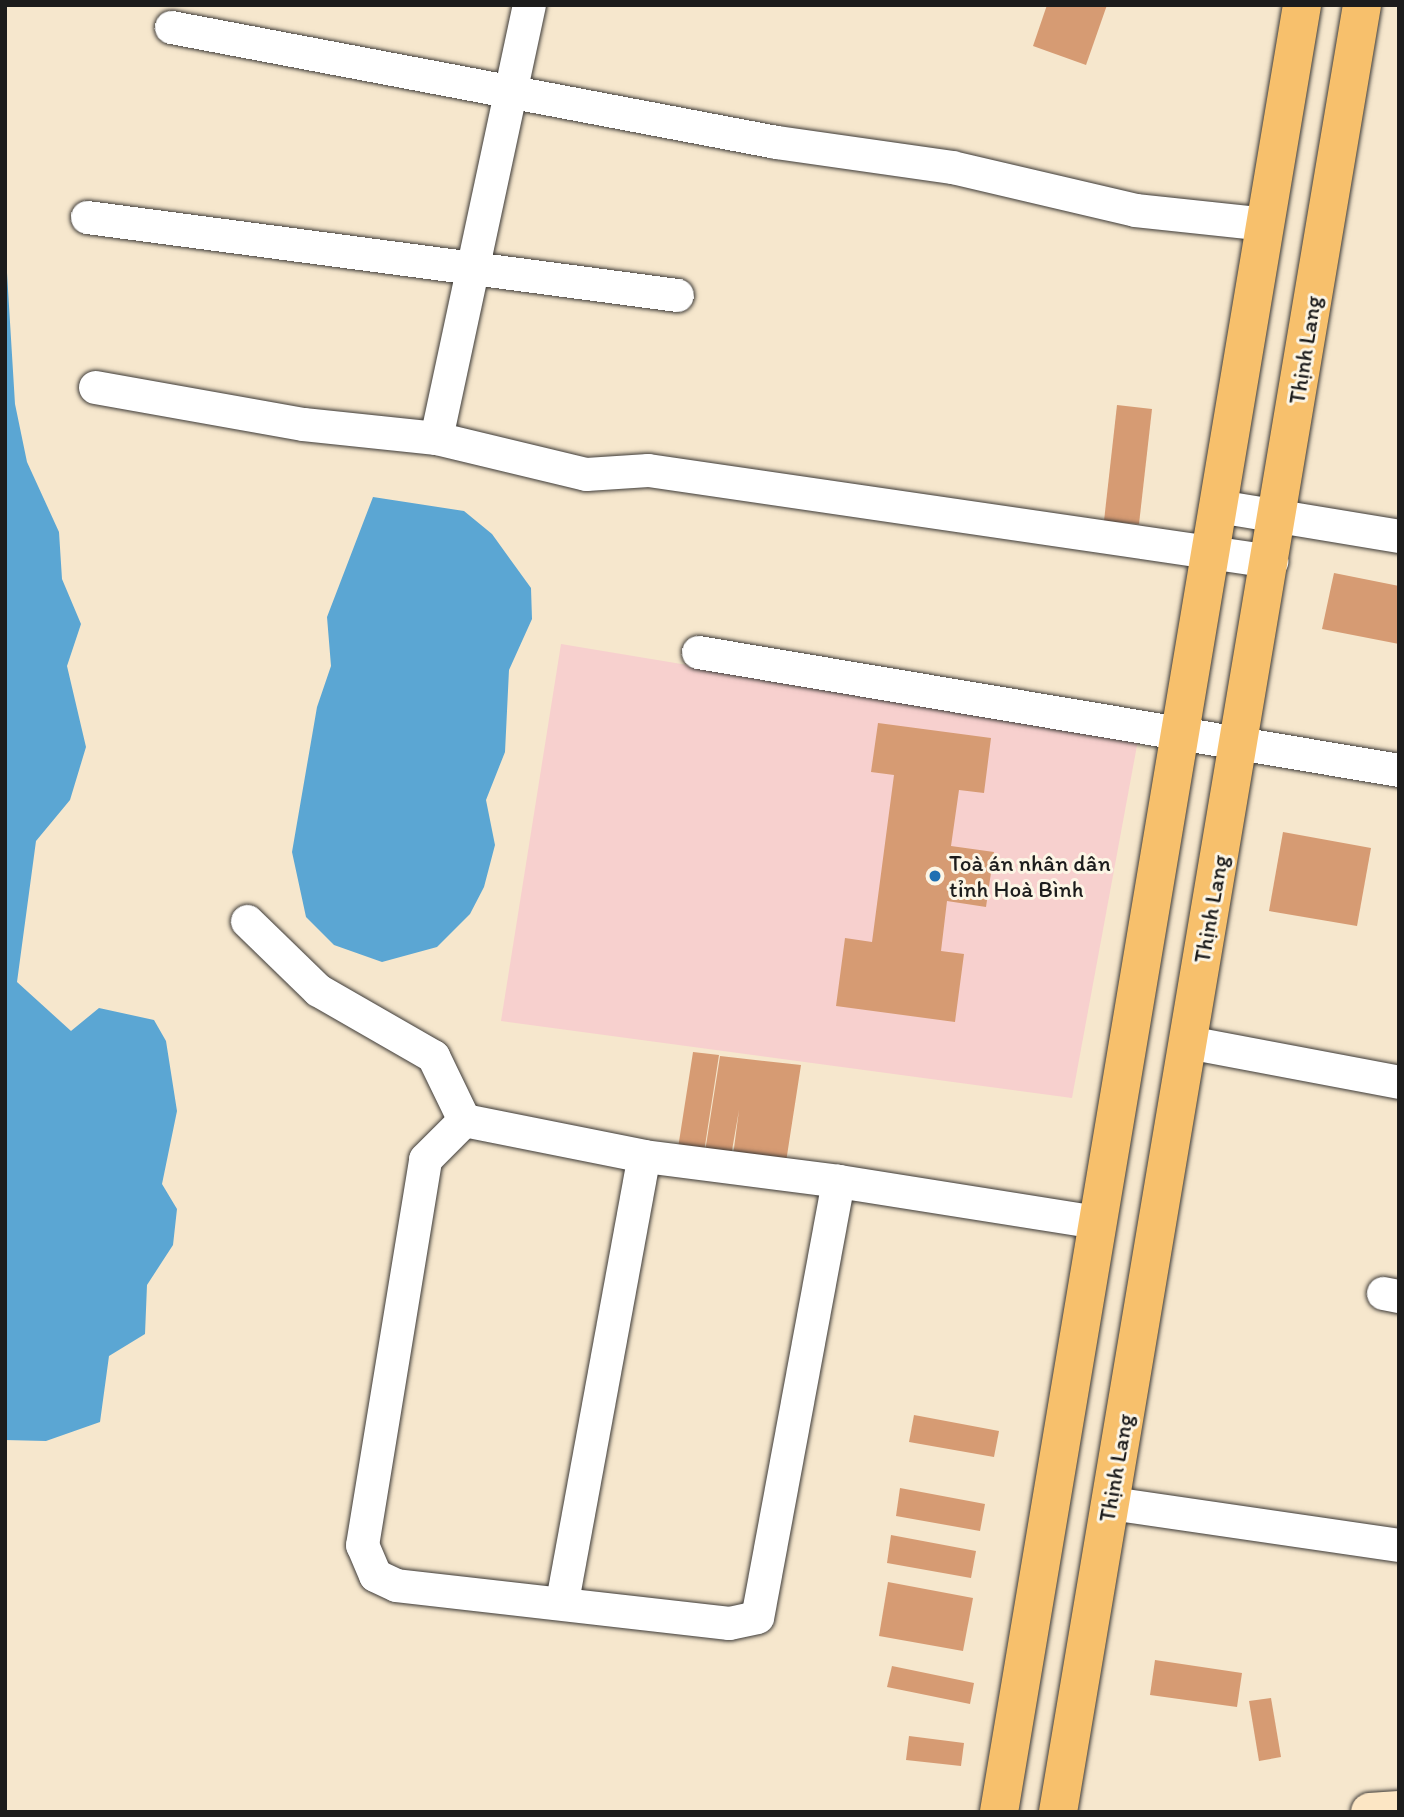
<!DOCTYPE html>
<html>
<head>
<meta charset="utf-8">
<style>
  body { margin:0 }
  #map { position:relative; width:1404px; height:1817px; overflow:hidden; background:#f6e7cd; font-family:Itim,sans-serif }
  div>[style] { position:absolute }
  .built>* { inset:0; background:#f7d0ce }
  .water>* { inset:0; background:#5ba6d3 }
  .building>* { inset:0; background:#d69b73 }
  .roads { filter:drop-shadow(0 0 2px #3d3a37) drop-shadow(0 0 2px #3d3a37) }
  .street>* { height:33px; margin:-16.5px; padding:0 16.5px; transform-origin:16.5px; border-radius:16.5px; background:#fff }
  .secondary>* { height:38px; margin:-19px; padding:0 19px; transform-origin:19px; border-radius:19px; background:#fce6c4 }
  .primary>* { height:38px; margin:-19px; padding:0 19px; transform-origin:19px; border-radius:19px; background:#f7c06c }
  .dots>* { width:19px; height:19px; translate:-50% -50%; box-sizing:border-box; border:4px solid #fcf5e5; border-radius:50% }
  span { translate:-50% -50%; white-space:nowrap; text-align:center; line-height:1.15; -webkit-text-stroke:6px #fcf5e5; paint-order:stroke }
  .street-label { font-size:23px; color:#1c1c1c }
  .poi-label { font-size:23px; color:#1c1c1c }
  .left { translate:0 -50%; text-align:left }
  .frame { position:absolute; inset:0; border:7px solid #1c1c1c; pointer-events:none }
</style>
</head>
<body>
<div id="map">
  <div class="built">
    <i style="clip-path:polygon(561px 644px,1138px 740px,1072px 1098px,501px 1021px)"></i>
  </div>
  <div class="water">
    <i style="clip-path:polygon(5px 240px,15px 404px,27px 462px,59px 532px,62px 579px,81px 624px,67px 666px,86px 747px,70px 800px,36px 841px,17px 982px,71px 1031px,99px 1008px,154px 1020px,166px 1041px,177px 1111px,162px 1184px,177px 1209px,173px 1245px,147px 1285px,145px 1334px,109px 1356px,100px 1422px,46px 1441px,5px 1440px)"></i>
    <i style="clip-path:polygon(373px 497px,464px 511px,492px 534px,531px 588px,532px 619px,509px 670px,505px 752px,486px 800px,495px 845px,484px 887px,470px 914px,437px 947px,382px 962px,334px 945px,306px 917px,292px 852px,317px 707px,331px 666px,327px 617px)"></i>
  </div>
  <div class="building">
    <i style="clip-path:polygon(1047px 5px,1107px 5px,1086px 65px,1033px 46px)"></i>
    <i style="clip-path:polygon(1117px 405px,1152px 409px,1139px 524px,1104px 521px)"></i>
    <i style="clip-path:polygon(1334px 573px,1399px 586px,1399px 644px,1322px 629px)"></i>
    <i style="clip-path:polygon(878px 723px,991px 738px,984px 793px,959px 790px,951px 846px,994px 852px,986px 907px,947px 901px,941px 951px,964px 954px,955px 1022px,836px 1006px,845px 938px,872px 942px,894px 775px,871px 772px)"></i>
    <i style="clip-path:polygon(1283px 832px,1371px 848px,1357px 926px,1269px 911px)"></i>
    <i style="clip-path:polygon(693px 1052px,719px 1055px,704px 1152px,678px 1148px)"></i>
    <i style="clip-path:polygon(720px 1056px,801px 1065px,786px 1162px,733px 1156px,739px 1110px,731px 1156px,705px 1152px)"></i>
    <i style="clip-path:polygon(914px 1415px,999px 1431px,994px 1457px,909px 1442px)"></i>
    <i style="clip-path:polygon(900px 1488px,985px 1504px,980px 1531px,896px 1516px)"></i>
    <i style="clip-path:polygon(891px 1535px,976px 1551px,971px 1578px,887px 1563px)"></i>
    <i style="clip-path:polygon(888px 1582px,973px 1598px,963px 1651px,879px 1636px)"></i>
    <i style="clip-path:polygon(1155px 1660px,1242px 1673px,1237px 1707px,1150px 1695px)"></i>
    <i style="clip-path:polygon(892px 1666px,974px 1683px,970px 1704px,887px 1687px)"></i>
    <i style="clip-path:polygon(1271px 1698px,1281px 1757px,1259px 1761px,1249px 1701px)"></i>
    <i style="clip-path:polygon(909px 1736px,964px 1743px,961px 1766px,906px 1760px)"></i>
  </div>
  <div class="roads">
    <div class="street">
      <i style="left:171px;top:27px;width:616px;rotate:10.76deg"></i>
      <i style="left:776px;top:142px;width:178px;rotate:8.1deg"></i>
      <i style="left:952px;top:167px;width:188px;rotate:13.2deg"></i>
      <i style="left:1135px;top:210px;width:132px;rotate:6.1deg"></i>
      <i style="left:87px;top:217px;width:595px;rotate:7.53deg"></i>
      <i style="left:95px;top:387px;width:211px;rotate:10.1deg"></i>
      <i style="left:303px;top:424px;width:134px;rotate:6deg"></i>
      <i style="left:436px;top:438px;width:154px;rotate:13.5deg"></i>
      <i style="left:586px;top:474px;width:62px;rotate:-3.7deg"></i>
      <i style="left:648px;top:470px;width:630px;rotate:8.31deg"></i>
      <i style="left:436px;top:438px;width:443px;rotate:-77.9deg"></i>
      <i style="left:1218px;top:506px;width:183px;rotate:9.4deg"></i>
      <i style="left:698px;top:652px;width:711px;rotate:9.56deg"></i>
      <i style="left:247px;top:921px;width:99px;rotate:44.2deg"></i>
      <i style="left:318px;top:990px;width:133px;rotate:29.9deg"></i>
      <i style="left:433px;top:1056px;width:71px;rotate:64.2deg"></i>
      <i style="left:1188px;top:1042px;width:215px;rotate:10.7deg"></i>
      <i style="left:838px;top:1181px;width:443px;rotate:100.5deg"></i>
      <i style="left:757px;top:1617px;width:29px;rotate:168deg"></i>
      <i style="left:729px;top:1623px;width:335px;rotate:-173.5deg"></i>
      <i style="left:396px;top:1585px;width:23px;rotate:-155deg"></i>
      <i style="left:375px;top:1575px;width:33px;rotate:-113deg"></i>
      <i style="left:362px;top:1545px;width:391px;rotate:-80.7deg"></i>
      <i style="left:425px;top:1159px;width:55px;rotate:-45deg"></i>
      <i style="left:464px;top:1120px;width:184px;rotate:11.3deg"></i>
      <i style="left:644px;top:1156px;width:196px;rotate:7.3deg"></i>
      <i style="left:838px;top:1181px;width:263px;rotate:9deg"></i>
      <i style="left:1383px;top:1293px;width:16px;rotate:11deg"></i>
      <i style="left:1111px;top:1503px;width:291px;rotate:8.3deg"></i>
      <i style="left:562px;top:1601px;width:452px;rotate:-79.6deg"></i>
    </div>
    <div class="secondary">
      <i style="left:1370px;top:1812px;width:29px;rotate:-4deg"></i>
    </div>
    <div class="primary">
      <i style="left:999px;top:1812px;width:1832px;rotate:-80.48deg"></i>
      <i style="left:1058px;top:1812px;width:1832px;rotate:-80.45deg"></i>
    </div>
  </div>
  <div class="dots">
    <i style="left:935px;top:876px;background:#1f6fb2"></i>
  </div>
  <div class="street-label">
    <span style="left:1305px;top:350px;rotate:-81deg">Thịnh Lang</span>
    <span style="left:1211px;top:909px;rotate:-80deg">Thịnh Lang</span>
    <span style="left:1116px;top:1468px;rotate:-80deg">Thịnh Lang</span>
  </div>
  <div class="poi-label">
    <span class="left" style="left:949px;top:876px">Toà án nhân dân<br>tỉnh Hoà Bình</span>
  </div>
  <div class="frame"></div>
</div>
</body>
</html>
